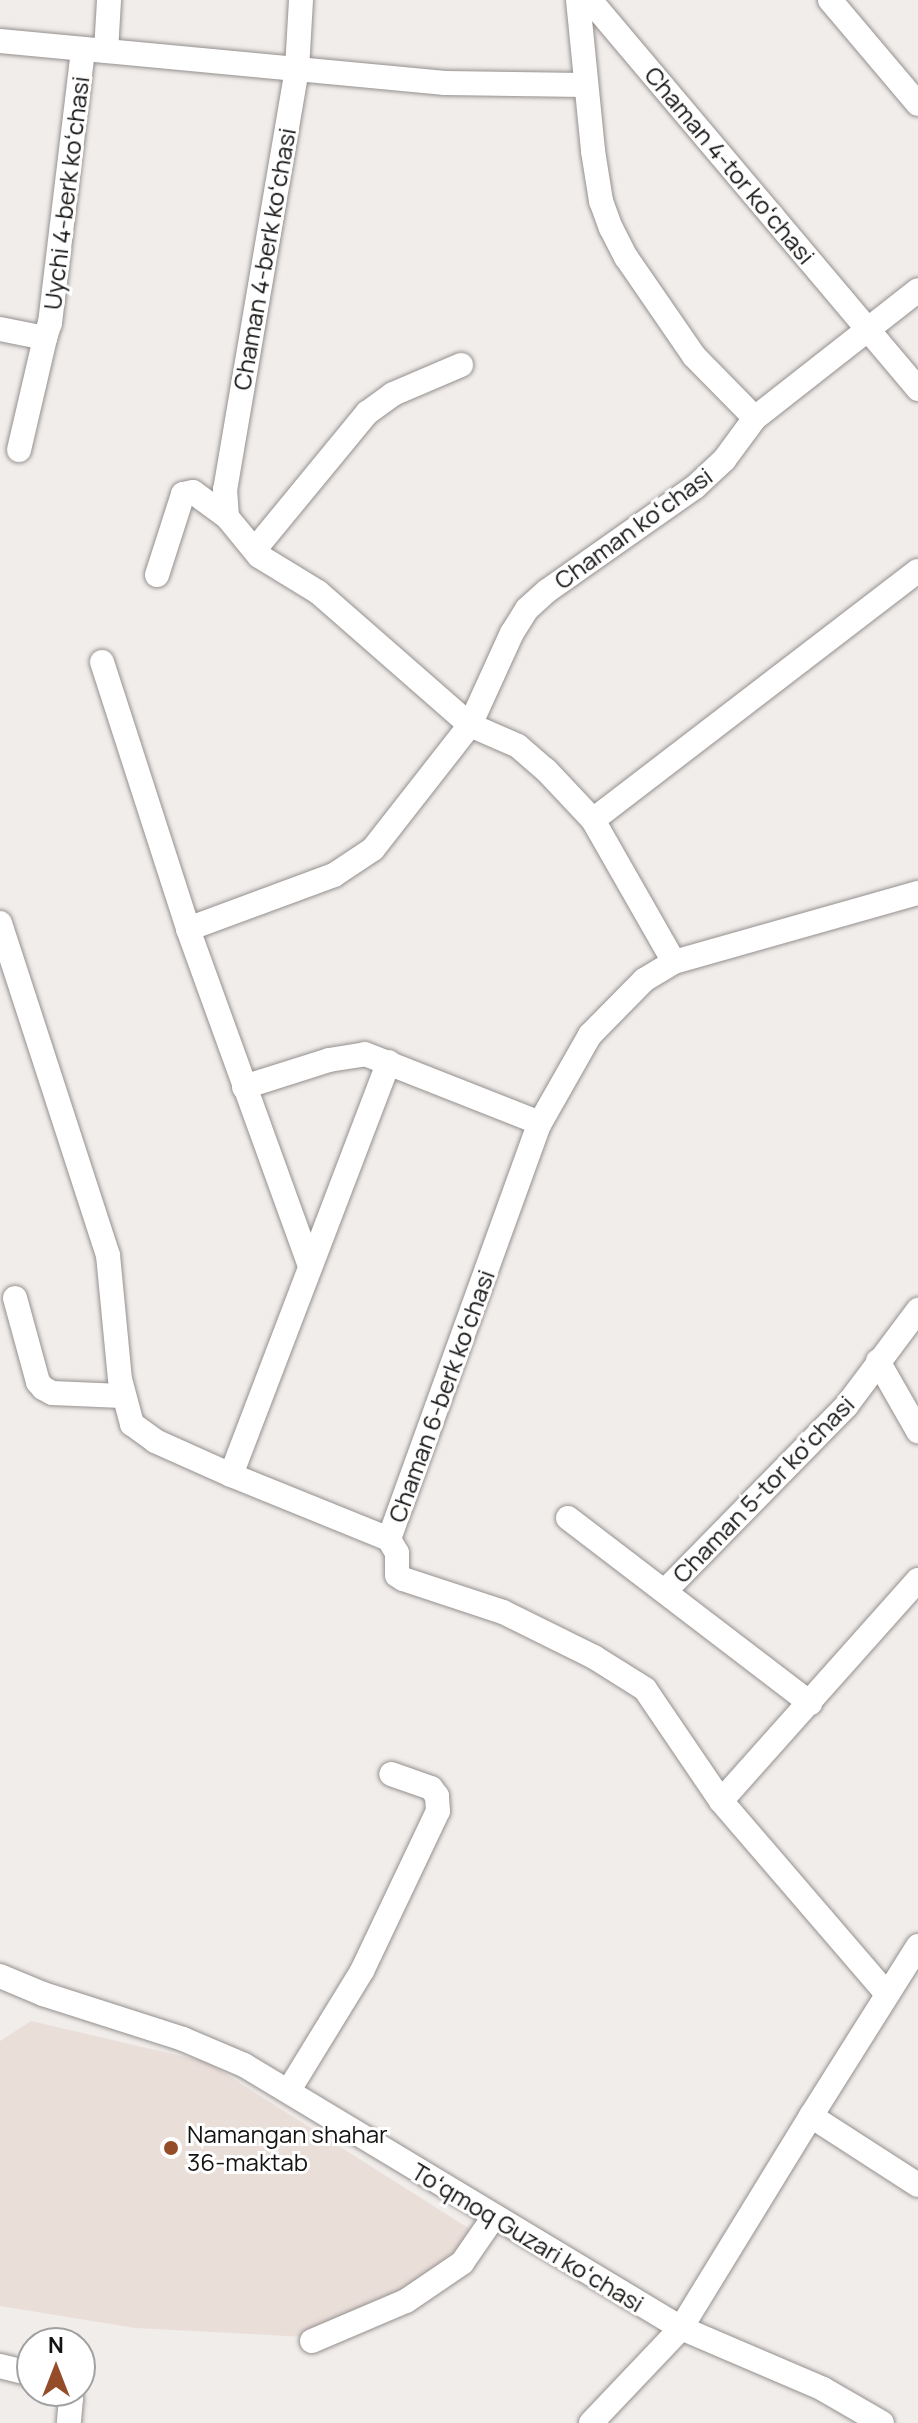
<!DOCTYPE html>
<html>
<head>
<meta charset="utf-8">
<style>
  body { margin:0 }
  #map { position:relative; width:918px; height:2423px; overflow:hidden; background:#f1edeb; font-family:Manrope,sans-serif }
  div>[style] { position:absolute }
  .built>* { inset:0; background:#eaded9 }
  .roads { filter:drop-shadow(0 0 2px #94908e) drop-shadow(0 0 2px #94908e) }
  .minor>* { height:24px; margin:-12px; padding:0 12px; transform-origin:12px; border-radius:12px; background:#fff }
  .dots>* { width:22px; height:22px; translate:-50% -50%; box-sizing:border-box; border:4px solid #fff; border-radius:50% }
  span { translate:-50% -50%; white-space:nowrap; text-align:center; line-height:1.15; -webkit-text-stroke:6px #fff; paint-order:stroke }
  .street-label { font-size:24px; color:#151413 }
  .poi-label { font-size:24px; color:#151413 }
  .left { translate:0 -50%; text-align:left }
  .north { position:absolute; left:16px; top:2327px; width:80px; height:80px; box-sizing:border-box; background:#fff; border:2px solid #a1a1a1; border-radius:50%; rotate:0deg; font-size:22px; font-weight:700; line-height:32px; text-align:center; color:#151413 }
  .north::after { content:''; display:block; margin:auto; width:28px; height:36px; background:#944d28; clip-path:polygon(50% 0,100% 100%,50% 72%,0 100%) }
</style>
</head>
<body>
<div id="map">
  <div class="built">
    <i style="clip-path:polygon(31px 2021px,207px 2062px,476px 2233px,454px 2264px,306px 2337px,135px 2328px,0 2306px,0 2041px)"></i>
  </div>
  <div class="roads">
    <div class="minor">
      <i style="left:301px;top:0;width:69px;rotate:93.3deg"></i>
      <i style="left:297px;top:69px;width:426px;rotate:99.7deg"></i>
      <i style="left:225px;top:489px;width:28px;rotate:86deg"></i>
      <i style="left:227px;top:517px;width:50px;rotate:50.6deg"></i>
      <i style="left:259px;top:556px;width:69px;rotate:31.4deg"></i>
      <i style="left:318px;top:592px;width:202px;rotate:41.2deg"></i>
      <i style="left:470px;top:725px;width:52px;rotate:23.6deg"></i>
      <i style="left:518px;top:746px;width:37px;rotate:41deg"></i>
      <i style="left:546px;top:770px;width:69px;rotate:46.8deg"></i>
      <i style="left:593px;top:820px;width:163px;rotate:60.3deg"></i>
      <i style="left:578px;top:0;width:152px;rotate:84.3deg"></i>
      <i style="left:593px;top:151px;width:51px;rotate:80.9deg"></i>
      <i style="left:601px;top:201px;width:29px;rotate:70deg"></i>
      <i style="left:611px;top:228px;width:33px;rotate:63deg"></i>
      <i style="left:626px;top:257px;width:120px;rotate:55.5deg"></i>
      <i style="left:694px;top:356px;width:87px;rotate:45.5deg"></i>
      <i style="left:590px;top:0;width:509px;rotate:49.86deg"></i>
      <i style="left:830px;top:0;width:136px;rotate:49.8deg"></i>
      <i style="left:0;top:41px;width:447px;rotate:5.4deg"></i>
      <i style="left:445px;top:83px;width:140px;rotate:0.8deg"></i>
      <i style="left:106px;top:51px;width:51px;rotate:-86.6deg"></i>
      <i style="left:0;top:329px;width:46px;rotate:11.3deg"></i>
      <i style="left:45px;top:338px;width:16px;rotate:-72deg"></i>
      <i style="left:50px;top:323px;width:276px;rotate:-83.1deg"></i>
      <i style="left:19px;top:450px;width:115px;rotate:-76.9deg"></i>
      <i style="left:256px;top:548px;width:175px;rotate:-50.6deg"></i>
      <i style="left:367px;top:413px;width:32px;rotate:-36deg"></i>
      <i style="left:393px;top:394px;width:74px;rotate:-23.1deg"></i>
      <i style="left:157px;top:575px;width:85px;rotate:-72.2deg"></i>
      <i style="left:183px;top:494px;width:10px;rotate:-11deg"></i>
      <i style="left:193px;top:492px;width:42px;rotate:36.3deg"></i>
      <i style="left:102px;top:662px;width:281px;rotate:72.1deg"></i>
      <i style="left:188px;top:929px;width:358px;rotate:70.1deg"></i>
      <i style="left:593px;top:820px;width:409px;rotate:-37.5deg"></i>
      <i style="left:0;top:923px;width:349px;rotate:72deg"></i>
      <i style="left:108px;top:1255px;width:125px;rotate:84.5deg"></i>
      <i style="left:120px;top:1379px;width:47px;rotate:75.1deg"></i>
      <i style="left:132px;top:1424px;width:29px;rotate:36deg"></i>
      <i style="left:155px;top:1441px;width:83px;rotate:24.1deg"></i>
      <i style="left:231px;top:1475px;width:170px;rotate:22.1deg"></i>
      <i style="left:188px;top:929px;width:156px;rotate:-20.3deg"></i>
      <i style="left:334px;top:875px;width:47px;rotate:-33.7deg"></i>
      <i style="left:373px;top:849px;width:157px;rotate:-52deg"></i>
      <i style="left:470px;top:725px;width:101px;rotate:-65.5deg"></i>
      <i style="left:512px;top:633px;width:28px;rotate:-58deg"></i>
      <i style="left:527px;top:609px;width:27px;rotate:-42deg"></i>
      <i style="left:547px;top:591px;width:181px;rotate:-35.1deg"></i>
      <i style="left:695px;top:487px;width:40px;rotate:-43deg"></i>
      <i style="left:724px;top:460px;width:52px;rotate:-53.6deg"></i>
      <i style="left:755px;top:418px;width:207px;rotate:-38.1deg"></i>
      <i style="left:244px;top:1087px;width:89px;rotate:-17.6deg"></i>
      <i style="left:329px;top:1060px;width:36px;rotate:-9deg"></i>
      <i style="left:365px;top:1054px;width:188px;rotate:21.5deg"></i>
      <i style="left:15px;top:1298px;width:87px;rotate:74.7deg"></i>
      <i style="left:38px;top:1382px;width:8px;rotate:50deg"></i>
      <i style="left:43px;top:1388px;width:10px;rotate:29deg"></i>
      <i style="left:52px;top:1393px;width:70px;rotate:2.5deg"></i>
      <i style="left:878px;top:1361px;width:81px;rotate:60.3deg"></i>
      <i style="left:231px;top:1475px;width:442px;rotate:-69.1deg"></i>
      <i style="left:568px;top:1518px;width:305px;rotate:37.4deg"></i>
      <i style="left:665px;top:1591px;width:260px;rotate:-45.6deg"></i>
      <i style="left:847px;top:1405px;width:119px;rotate:-53.2deg"></i>
      <i style="left:721px;top:1801px;width:296px;rotate:-48.3deg"></i>
      <i style="left:0;top:1976px;width:47px;rotate:22.7deg"></i>
      <i style="left:43px;top:1994px;width:147px;rotate:17.8deg"></i>
      <i style="left:183px;top:2039px;width:66px;rotate:23.1deg"></i>
      <i style="left:244px;top:2065px;width:510px;rotate:31.04deg"></i>
      <i style="left:681px;top:2328px;width:155px;rotate:23.2deg"></i>
      <i style="left:823px;top:2389px;width:68px;rotate:30deg"></i>
      <i style="left:887px;top:1994px;width:255px;rotate:-130.7deg"></i>
      <i style="left:721px;top:1801px;width:135px;rotate:-124.2deg"></i>
      <i style="left:645px;top:1689px;width:60px;rotate:-147.9deg"></i>
      <i style="left:594px;top:1657px;width:102px;rotate:-153.7deg"></i>
      <i style="left:503px;top:1612px;width:105px;rotate:-161.7deg"></i>
      <i style="left:403px;top:1579px;width:7px;rotate:-146deg"></i>
      <i style="left:397px;top:1575px;width:22px;rotate:-90deg"></i>
      <i style="left:397px;top:1553px;width:16px;rotate:-120deg"></i>
      <i style="left:389px;top:1539px;width:443px;rotate:-70.1deg"></i>
      <i style="left:540px;top:1123px;width:101px;rotate:-60.4deg"></i>
      <i style="left:590px;top:1035px;width:77px;rotate:-45.5deg"></i>
      <i style="left:644px;top:980px;width:35px;rotate:-31deg"></i>
      <i style="left:674px;top:962px;width:254px;rotate:-15.8deg"></i>
      <i style="left:289px;top:2090px;width:140px;rotate:-58.5deg"></i>
      <i style="left:362px;top:1971px;width:177px;rotate:-64.6deg"></i>
      <i style="left:438px;top:1811px;width:15px;rotate:-94deg"></i>
      <i style="left:437px;top:1796px;width:10px;rotate:-127deg"></i>
      <i style="left:431px;top:1788px;width:42px;rotate:-160.7deg"></i>
      <i style="left:811px;top:2116px;width:201px;rotate:-57.8deg"></i>
      <i style="left:312px;top:2341px;width:102px;rotate:-23.1deg"></i>
      <i style="left:406px;top:2301px;width:68px;rotate:-34.2deg"></i>
      <i style="left:462px;top:2263px;width:55px;rotate:-55.4deg"></i>
      <i style="left:0;top:2366px;width:33px;rotate:14deg"></i>
      <i style="left:68px;top:2391px;width:8px;rotate:67deg"></i>
      <i style="left:71px;top:2398px;width:25px;rotate:95deg"></i>
      <i style="left:591px;top:2423px;width:131px;rotate:-46.5deg"></i>
      <i style="left:681px;top:2328px;width:249px;rotate:-58.5deg"></i>
      <i style="left:811px;top:2116px;width:127px;rotate:32.8deg"></i>
    </div>
  </div>
  <div class="dots">
    <i style="left:171px;top:2148px;background:#944d28"></i>
  </div>
  <div class="street-label">
    <span style="left:730px;top:165px;rotate:50deg">Chaman 4-tor koʻchasi</span>
    <span style="left:66px;top:193px;rotate:-83deg">Uychi 4-berk koʻchasi</span>
    <span style="left:264px;top:259px;rotate:-80deg">Chaman 4-berk koʻchasi</span>
    <span style="left:633px;top:528px;rotate:-36deg">Chaman koʻchasi</span>
    <span style="left:441px;top:1396px;rotate:-70deg">Chaman 6-berk koʻchasi</span>
    <span style="left:763px;top:1489px;rotate:-46deg">Chaman 5-tor koʻchasi</span>
    <span style="left:528px;top:2237px;rotate:31deg">Toʻqmoq Guzari koʻchasi</span>
  </div>
  <div class="poi-label">
    <span class="left" style="left:187px;top:2148px">Namangan shahar<br>36-maktab</span>
  </div>
  <div class="north">N</div>
</div>
</body>
</html>
